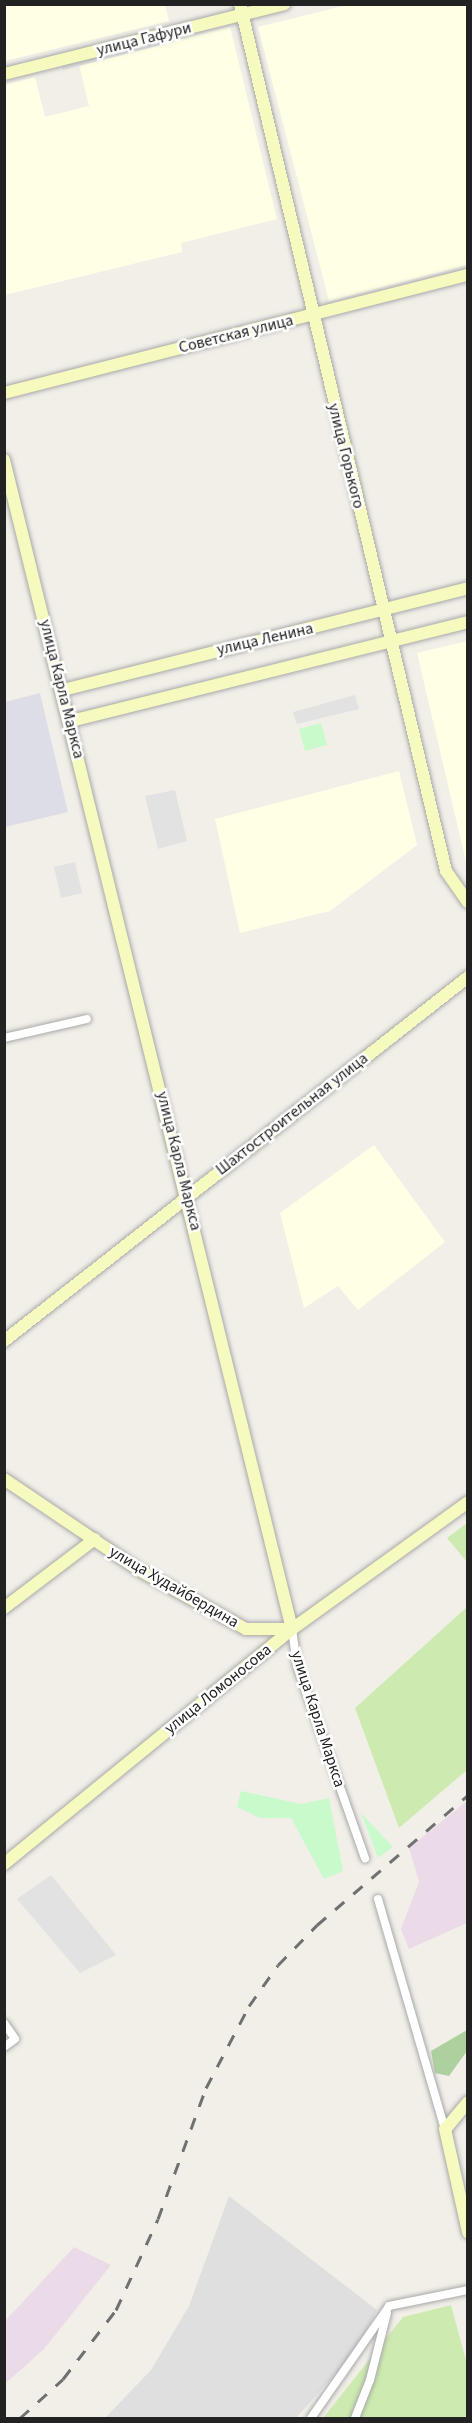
<!DOCTYPE html>
<html>
<head>
<meta charset="utf-8">
<style>
  body { margin:0 }
  #map { position:relative; width:472px; height:2423px; overflow:hidden; background:#f2efe9; font-family:"Source Sans 3",sans-serif }
  div>[style] { position:absolute }
  .residential>* { inset:0; background:#e0dfdf }
  .industrial>* { inset:0; background:#ebdbe8 }
  .education>* { inset:0; background:#ffffe5 }
  .grass>* { inset:0; background:#cdebb0 }
  .forest>* { inset:0; background:#add19e }
  .park>* { inset:0; background:#c8facc }
  .parking>* { inset:0; background:#e2e2e2 }
  .plaza>* { inset:0; background:#dddde8 }
  .roads { filter:drop-shadow(0 0 2px #a9a9a9) drop-shadow(0 0 2px #a9a9a9) }
  .street>* { height:8px; margin:-4px; padding:0 4px; transform-origin:4px; border-radius:4px; background:#fff }
  .secondary>* { height:12px; margin:-6px; padding:0 6px; transform-origin:6px; border-radius:6px; background:#f7fabf }
  .rail>* { height:3px; margin-top:-1.5px; transform-origin:0; background:repeating-linear-gradient(90deg,#707070 0 12px,transparent 0 24px) }
  span { translate:-50% -50%; white-space:nowrap; text-align:center; line-height:1.15; -webkit-text-stroke:5px #fff; paint-order:stroke }
  .street-label { font-size:16px; color:#222 }
  .frame { position:absolute; inset:0; border:6px solid #222; pointer-events:none }
</style>
</head>
<body>
<div id="map">
  <div class="residential">
    <i style="clip-path:polygon(229px 2196px,377px 2310px,355px 2352px,296px 2418px,105px 2418px,151px 2370px,189px 2306px)"></i>
  </div>
  <div class="industrial">
    <i style="clip-path:polygon(467px 1801px,467px 1923px,409px 1949px,401px 1929px,419px 1882px,409px 1848px)"></i>
    <i style="clip-path:polygon(74px 2247px,111px 2265px,44px 2349px,5px 2384px,5px 2321px)"></i>
  </div>
  <div class="education">
    <i style="clip-path:polygon(4px 5px,165px 5px,169px 21px,5px 61px)"></i>
    <i style="clip-path:polygon(347px 5px,467px 5px,467px 265px,329px 301px,258px 27px)"></i>
    <i style="clip-path:polygon(230px 27px,277px 219px,181px 243px,182px 252px,5px 295px,4px 85px,35px 77px,45px 117px,89px 106px,79px 65px)"></i>
    <i style="clip-path:polygon(467px 641px,468px 641px,467px 866px,417px 653px)"></i>
    <i style="clip-path:polygon(399px 771px,417px 845px,330px 911px,240px 933px,215px 819px)"></i>
    <i style="clip-path:polygon(374px 1145px,445px 1242px,358px 1310px,338px 1286px,304px 1308px,280px 1213px)"></i>
  </div>
  <div class="grass">
    <i style="clip-path:polygon(467px 1523px,467px 1562px,447px 1538px)"></i>
    <i style="clip-path:polygon(467px 1607px,467px 1770px,399px 1828px,355px 1708px)"></i>
    <i style="clip-path:polygon(451px 2305px,467px 2364px,467px 2418px,323px 2418px,403px 2317px)"></i>
  </div>
  <div class="forest">
    <i style="clip-path:polygon(467px 2030px,467px 2051px,449px 2076px,435px 2073px,431px 2051px)"></i>
  </div>
  <div class="park">
    <i style="clip-path:polygon(321px 723px,327px 745px,305px 751px,299px 729px)"></i>
    <i style="clip-path:polygon(241px 1791px,301px 1804px,329px 1798px,343px 1871px,324px 1879px,291px 1818px,260px 1818px,237px 1807px)"></i>
    <i style="clip-path:polygon(361px 1813px,393px 1847px,378px 1858px)"></i>
  </div>
  <div class="parking">
    <i style="clip-path:polygon(162px 35px,165px 44px,63px 70px,60px 60px)"></i>
    <i style="clip-path:polygon(355px 695px,359px 709px,297px 724px,293px 712px)"></i>
    <i style="clip-path:polygon(175px 790px,187px 841px,158px 849px,145px 796px)"></i>
    <i style="clip-path:polygon(75px 862px,82px 893px,61px 898px,54px 867px)"></i>
    <i style="clip-path:polygon(51px 1875px,116px 1955px,80px 1973px,17px 1899px)"></i>
  </div>
  <div class="plaza">
    <i style="clip-path:polygon(40px 693px,68px 812px,5px 827px,5px 702px)"></i>
  </div>
  <div class="roads">
    <div class="street">
      <i style="left:4px;top:1038px;width:85px;rotate:-12.9deg"></i>
      <i style="left:292px;top:1629px;width:36px;rotate:82deg"></i>
      <i style="left:297px;top:1665px;width:205px;rotate:70.6deg"></i>
      <i style="left:378px;top:1899px;width:240px;rotate:73.8deg"></i>
      <i style="left:4px;top:2023px;width:19px;rotate:55deg"></i>
      <i style="left:15px;top:2039px;width:14px;rotate:144deg"></i>
      <i style="left:389px;top:2306px;width:81px;rotate:-11.4deg"></i>
      <i style="left:311px;top:2418px;width:136px;rotate:-55.1deg"></i>
      <i style="left:355px;top:2418px;width:41px;rotate:-68.5deg"></i>
      <i style="left:370px;top:2380px;width:69px;rotate:-75.8deg"></i>
    </div>
    <div class="secondary">
      <i style="left:240px;top:4px;width:891px;rotate:76.63deg"></i>
      <i style="left:446px;top:871px;width:38px;rotate:55deg"></i>
      <i style="left:4px;top:74px;width:289px;rotate:-14deg"></i>
      <i style="left:4px;top:393px;width:479px;rotate:-14.3deg"></i>
      <i style="left:4px;top:460px;width:1204px;rotate:76.16deg"></i>
      <i style="left:63px;top:690px;width:418px;rotate:-14.1deg"></i>
      <i style="left:71px;top:721px;width:409px;rotate:-14deg"></i>
      <i style="left:4px;top:1341px;width:590px;rotate:-38.11deg"></i>
      <i style="left:4px;top:1479px;width:163px;rotate:34deg"></i>
      <i style="left:139px;top:1570px;width:122px;rotate:28.9deg"></i>
      <i style="left:246px;top:1629px;width:46px"></i>
      <i style="left:4px;top:1608px;width:114px;rotate:-37.2deg"></i>
      <i style="left:4px;top:1864px;width:372px;rotate:-39.2deg"></i>
      <i style="left:292px;top:1629px;width:217px;rotate:-35.8deg"></i>
      <i style="left:468px;top:2102px;width:35px;rotate:130deg"></i>
      <i style="left:445px;top:2129px;width:106px;rotate:77.4deg"></i>
    </div>
  </div>
  <div class="rail">
    <i style="left:20px;top:2418px;width:58px;rotate:-42.2deg"></i>
    <i style="left:63px;top:2379px;width:87px;rotate:-52.5deg"></i>
    <i style="left:116px;top:2310px;width:100px;rotate:-65.2deg"></i>
    <i style="left:158px;top:2219px;width:140px;rotate:-69.9deg"></i>
    <i style="left:206px;top:2088px;width:93px;rotate:-62.3deg"></i>
    <i style="left:249px;top:2006px;width:50px;rotate:-54.7deg"></i>
    <i style="left:278px;top:1965px;width:56px;rotate:-45.7deg"></i>
    <i style="left:317px;top:1925px;width:199px;rotate:-40.7deg"></i>
  </div>
  <div class="street-label">
    <span style="left:144px;top:39px;rotate:-14deg">улица Гафури</span>
    <span style="left:236px;top:334px;rotate:-14deg">Советская улица</span>
    <span style="left:346px;top:456px;rotate:76deg">улица Горького</span>
    <span style="left:265px;top:639px;rotate:-13deg">улица Ленина</span>
    <span style="left:62px;top:689px;rotate:76deg">улица Карла Маркса</span>
    <span style="left:292px;top:1114px;rotate:-38deg">Шахтостроительная улица</span>
    <span style="left:179px;top:1161px;rotate:76deg">улица Карла Маркса</span>
    <span style="left:174px;top:1587px;rotate:30deg">улица Худайбердина</span>
    <span style="left:218px;top:1689px;rotate:-39deg">улица Ломоносова</span>
    <span style="left:318px;top:1719px;rotate:72deg">улица Карла Маркса</span>
  </div>
  <div class="frame"></div>
</div>
</body>
</html>
